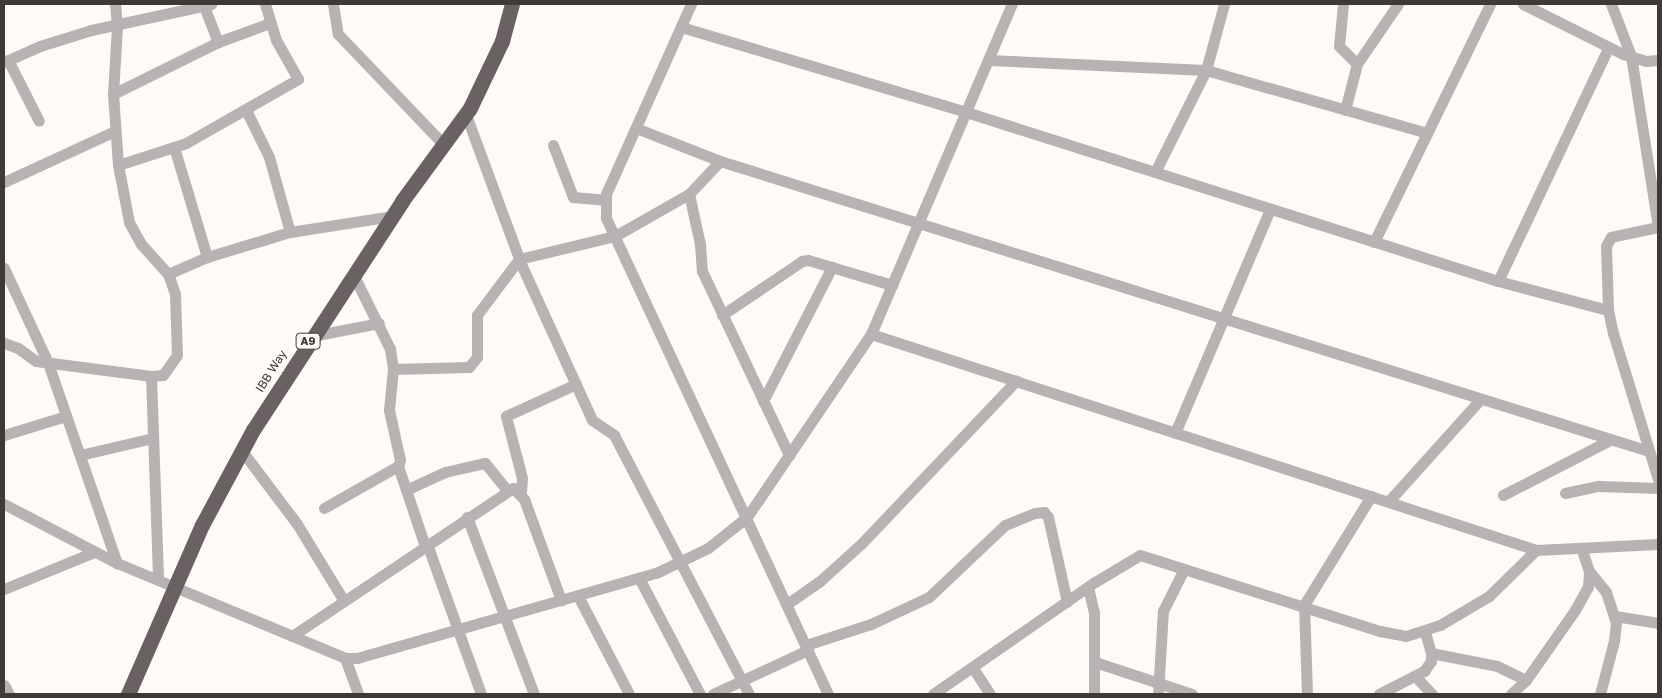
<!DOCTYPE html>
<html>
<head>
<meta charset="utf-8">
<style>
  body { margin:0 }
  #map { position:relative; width:1662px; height:698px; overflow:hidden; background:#fffaf7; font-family:"Golos Text",sans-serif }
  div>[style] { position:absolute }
  .street>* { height:11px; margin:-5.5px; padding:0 5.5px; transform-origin:5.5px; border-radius:5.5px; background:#b7b3b3 }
  .highway>* { height:15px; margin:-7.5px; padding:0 7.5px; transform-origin:7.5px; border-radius:7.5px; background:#6a6162 }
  span { translate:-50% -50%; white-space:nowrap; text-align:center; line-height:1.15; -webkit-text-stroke:5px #fffaf7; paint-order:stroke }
  .shield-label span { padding:1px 4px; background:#fffaf7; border:1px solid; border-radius:4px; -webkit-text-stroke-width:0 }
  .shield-label { font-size:11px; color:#3d3a38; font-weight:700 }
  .street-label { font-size:12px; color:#3d3a38 }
  .frame { position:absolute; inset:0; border:5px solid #3d3a38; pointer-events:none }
</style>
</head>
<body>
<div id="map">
  <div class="street">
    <i style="left:333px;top:4px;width:30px;rotate:81deg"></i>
    <i style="left:338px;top:34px;width:153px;rotate:46.3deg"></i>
    <i style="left:691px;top:4px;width:208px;rotate:114.1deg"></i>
    <i style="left:606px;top:194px;width:24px;rotate:90deg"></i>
    <i style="left:606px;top:218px;width:525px;rotate:65deg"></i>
    <i style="left:1343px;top:4px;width:42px;rotate:95.4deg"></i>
    <i style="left:1339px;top:46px;width:25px;rotate:45deg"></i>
    <i style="left:1523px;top:4px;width:112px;rotate:26.6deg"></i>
    <i style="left:1623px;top:54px;width:24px;rotate:17deg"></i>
    <i style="left:1646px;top:61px;width:12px;rotate:-5deg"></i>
    <i style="left:1611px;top:4px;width:56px;rotate:69deg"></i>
    <i style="left:1631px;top:56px;width:173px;rotate:81deg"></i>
    <i style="left:204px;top:6px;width:39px;rotate:69deg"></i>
    <i style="left:681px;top:27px;width:297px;rotate:16.6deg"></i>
    <i style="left:966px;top:112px;width:558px;rotate:17.62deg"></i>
    <i style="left:1498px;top:281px;width:114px;rotate:14.8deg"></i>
    <i style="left:8px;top:60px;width:68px;rotate:63.1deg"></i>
    <i style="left:988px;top:60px;width:218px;rotate:2.6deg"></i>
    <i style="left:1206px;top:70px;width:230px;rotate:15.9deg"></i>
    <i style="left:4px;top:62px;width:39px;rotate:-24deg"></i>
    <i style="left:40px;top:46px;width:53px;rotate:-17.4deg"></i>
    <i style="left:91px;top:30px;width:123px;rotate:-12.2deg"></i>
    <i style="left:113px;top:94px;width:117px;rotate:-26.3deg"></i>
    <i style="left:218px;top:42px;width:55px;rotate:-20.1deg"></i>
    <i style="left:246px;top:110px;width:52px;rotate:63.9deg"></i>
    <i style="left:269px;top:157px;width:78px;rotate:74.4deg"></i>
    <i style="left:1345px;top:110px;width:48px;rotate:-75.4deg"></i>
    <i style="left:1357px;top:64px;width:73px;rotate:-55.7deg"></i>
    <i style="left:466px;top:115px;width:159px;rotate:69.7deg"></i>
    <i style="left:521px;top:264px;width:171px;rotate:65.5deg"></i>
    <i style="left:592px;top:420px;width:27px;rotate:34deg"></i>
    <i style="left:614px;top:435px;width:292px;rotate:62.5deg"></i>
    <i style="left:636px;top:128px;width:90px;rotate:21.4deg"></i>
    <i style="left:720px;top:161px;width:973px;rotate:17.34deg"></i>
    <i style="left:553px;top:145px;width:56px;rotate:69deg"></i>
    <i style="left:573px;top:197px;width:32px;rotate:5deg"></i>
    <i style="left:174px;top:147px;width:115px;rotate:73.3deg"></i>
    <i style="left:118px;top:165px;width:71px;rotate:-17.9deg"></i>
    <i style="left:186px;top:143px;width:129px;rotate:-29.7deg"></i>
    <i style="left:298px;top:79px;width:45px;rotate:-119.4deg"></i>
    <i style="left:276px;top:40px;width:38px;rotate:-107deg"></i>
    <i style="left:1155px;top:172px;width:114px;rotate:-63.4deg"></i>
    <i style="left:1206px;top:70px;width:68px;rotate:-74.7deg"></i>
    <i style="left:4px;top:182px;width:122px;rotate:-24.7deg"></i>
    <i style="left:689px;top:194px;width:51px;rotate:77.6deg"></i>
    <i style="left:700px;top:244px;width:27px;rotate:86deg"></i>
    <i style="left:702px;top:271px;width:204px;rotate:64.7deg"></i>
    <i style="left:1658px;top:227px;width:48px;rotate:168deg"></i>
    <i style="left:1611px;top:237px;width:10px;rotate:119deg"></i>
    <i style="left:1606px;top:246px;width:64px;rotate:88.2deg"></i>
    <i style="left:1608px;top:310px;width:24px;rotate:78deg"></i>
    <i style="left:1613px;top:333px;width:153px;rotate:72.9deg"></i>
    <i style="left:1374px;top:242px;width:265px;rotate:-64deg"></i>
    <i style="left:4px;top:268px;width:105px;rotate:65.1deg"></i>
    <i style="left:48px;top:363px;width:212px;rotate:71deg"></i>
    <i style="left:168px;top:274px;width:43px;rotate:-23.6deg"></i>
    <i style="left:207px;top:257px;width:87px;rotate:-16.8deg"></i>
    <i style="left:290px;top:232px;width:103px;rotate:-8.9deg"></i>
    <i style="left:353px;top:274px;width:84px;rotate:63.7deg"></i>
    <i style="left:390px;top:349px;width:20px;rotate:81deg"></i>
    <i style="left:393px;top:369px;width:41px;rotate:95.6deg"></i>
    <i style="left:389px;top:410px;width:51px;rotate:77.6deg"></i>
    <i style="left:400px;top:460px;width:6px;rotate:108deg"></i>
    <i style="left:398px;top:466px;width:84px;rotate:71.4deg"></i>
    <i style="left:1498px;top:281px;width:258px;rotate:-64.7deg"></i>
    <i style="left:722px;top:315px;width:97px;rotate:-34deg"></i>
    <i style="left:802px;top:261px;width:6px;rotate:-9deg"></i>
    <i style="left:808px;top:260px;width:88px;rotate:16.6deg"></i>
    <i style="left:871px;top:334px;width:699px;rotate:17.99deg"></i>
    <i style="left:1536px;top:550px;width:122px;rotate:-2.8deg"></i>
    <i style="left:312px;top:336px;width:68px;rotate:-11deg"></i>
    <i style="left:4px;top:343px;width:15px;rotate:20deg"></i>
    <i style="left:18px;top:348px;width:22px;rotate:36deg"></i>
    <i style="left:36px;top:361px;width:116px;rotate:7.4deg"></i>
    <i style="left:151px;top:376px;width:12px;rotate:-5deg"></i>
    <i style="left:163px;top:375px;width:24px;rotate:-55deg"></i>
    <i style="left:177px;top:355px;width:61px;rotate:-91.9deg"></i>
    <i style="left:175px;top:294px;width:21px;rotate:-109deg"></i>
    <i style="left:168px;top:274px;width:40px;rotate:-132deg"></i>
    <i style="left:141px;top:244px;width:25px;rotate:-119deg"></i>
    <i style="left:129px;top:222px;width:58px;rotate:-100.9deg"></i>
    <i style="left:118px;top:165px;width:71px;rotate:-94deg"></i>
    <i style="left:113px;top:94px;width:68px;rotate:-86.6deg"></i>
    <i style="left:117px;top:26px;width:22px;rotate:-95deg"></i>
    <i style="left:393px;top:369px;width:76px;rotate:-1.5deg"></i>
    <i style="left:469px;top:367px;width:13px;rotate:-51deg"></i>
    <i style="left:477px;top:357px;width:42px;rotate:-90deg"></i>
    <i style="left:477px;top:315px;width:70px;rotate:-53.1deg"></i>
    <i style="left:519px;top:259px;width:99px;rotate:-13.5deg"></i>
    <i style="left:615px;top:236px;width:85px;rotate:-29.6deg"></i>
    <i style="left:689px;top:194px;width:45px;rotate:-46.8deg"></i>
    <i style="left:151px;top:376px;width:204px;rotate:88deg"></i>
    <i style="left:763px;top:401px;width:151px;rotate:-62.8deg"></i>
    <i style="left:1175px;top:433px;width:243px;rotate:-67deg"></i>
    <i style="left:4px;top:435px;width:65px;rotate:-17deg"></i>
    <i style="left:242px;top:451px;width:91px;rotate:53deg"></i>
    <i style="left:297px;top:524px;width:90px;rotate:58.6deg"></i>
    <i style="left:80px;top:455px;width:75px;rotate:-13.1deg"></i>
    <i style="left:406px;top:490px;width:43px;rotate:-24.8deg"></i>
    <i style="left:445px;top:472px;width:41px;rotate:-12.7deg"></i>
    <i style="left:485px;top:463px;width:35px;rotate:51deg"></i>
    <i style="left:521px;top:492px;width:14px;rotate:-86deg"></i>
    <i style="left:522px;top:478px;width:64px;rotate:-104.5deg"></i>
    <i style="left:506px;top:416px;width:77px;rotate:-24.6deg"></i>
    <i style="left:1565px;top:493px;width:35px;rotate:-12deg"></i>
    <i style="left:1599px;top:486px;width:59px;rotate:1.9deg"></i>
    <i style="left:1503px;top:495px;width:118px;rotate:-27.2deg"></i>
    <i style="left:1388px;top:502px;width:137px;rotate:-48deg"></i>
    <i style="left:4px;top:504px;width:127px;rotate:27.6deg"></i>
    <i style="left:117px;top:563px;width:247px;rotate:22.6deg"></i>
    <i style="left:345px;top:658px;width:12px"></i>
    <i style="left:357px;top:658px;width:311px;rotate:-15.9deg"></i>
    <i style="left:656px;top:573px;width:58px;rotate:-25.7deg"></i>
    <i style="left:708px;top:548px;width:50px;rotate:-38.5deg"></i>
    <i style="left:747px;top:517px;width:221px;rotate:-55.9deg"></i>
    <i style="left:871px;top:334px;width:359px;rotate:-66.9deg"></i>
    <i style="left:324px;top:508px;width:85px;rotate:-29.6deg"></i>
    <i style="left:467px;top:517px;width:189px;rotate:69.3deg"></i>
    <i style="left:427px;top:544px;width:159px;rotate:70.2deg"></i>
    <i style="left:1582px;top:550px;width:22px;rotate:72deg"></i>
    <i style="left:1589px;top:571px;width:27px;rotate:51deg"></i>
    <i style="left:1606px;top:592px;width:32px;rotate:72deg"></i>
    <i style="left:1616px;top:622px;width:19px;rotate:96deg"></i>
    <i style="left:1614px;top:641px;width:55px;rotate:104.8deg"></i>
    <i style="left:639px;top:578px;width:131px;rotate:62.3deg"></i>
    <i style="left:1088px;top:587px;width:26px;rotate:77deg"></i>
    <i style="left:1094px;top:612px;width:82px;rotate:90deg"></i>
    <i style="left:4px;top:589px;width:97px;rotate:-22.3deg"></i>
    <i style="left:578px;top:596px;width:110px;rotate:62.5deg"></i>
    <i style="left:787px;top:604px;width:40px;rotate:-34.9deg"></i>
    <i style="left:820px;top:581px;width:57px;rotate:-42.1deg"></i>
    <i style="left:862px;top:543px;width:224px;rotate:-46.5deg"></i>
    <i style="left:1615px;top:616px;width:44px;rotate:9.2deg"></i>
    <i style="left:292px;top:636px;width:266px;rotate:-33.8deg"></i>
    <i style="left:513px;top:488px;width:16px;rotate:45deg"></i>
    <i style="left:524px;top:499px;width:108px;rotate:69.9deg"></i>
    <i style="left:806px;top:645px;width:68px;rotate:-17.9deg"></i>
    <i style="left:871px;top:624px;width:64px;rotate:-25deg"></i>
    <i style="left:929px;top:597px;width:105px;rotate:-43.5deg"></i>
    <i style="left:1005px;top:525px;width:32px;rotate:-22deg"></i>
    <i style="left:1035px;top:513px;width:9px;rotate:-6deg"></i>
    <i style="left:1044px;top:512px;width:6px;rotate:51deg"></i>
    <i style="left:1048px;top:517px;width:87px;rotate:77.4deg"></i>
    <i style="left:1431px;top:653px;width:67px;rotate:11.1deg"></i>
    <i style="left:1497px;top:666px;width:32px;rotate:26deg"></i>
    <i style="left:345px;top:658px;width:38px;rotate:70deg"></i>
    <i style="left:1095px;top:662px;width:102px;rotate:18.3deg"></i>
    <i style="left:973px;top:668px;width:31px;rotate:57deg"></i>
    <i style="left:1415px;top:676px;width:25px;rotate:47deg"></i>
    <i style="left:4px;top:685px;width:10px;rotate:61deg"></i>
    <i style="left:713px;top:694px;width:105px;rotate:-24.9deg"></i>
    <i style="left:933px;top:694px;width:197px;rotate:-34.7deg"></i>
    <i style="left:1095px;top:582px;width:52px;rotate:-31deg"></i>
    <i style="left:1140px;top:555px;width:252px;rotate:17.6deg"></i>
    <i style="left:1380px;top:631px;width:26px;rotate:11deg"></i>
    <i style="left:1406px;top:636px;width:36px;rotate:-18deg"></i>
    <i style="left:1440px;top:625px;width:57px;rotate:-30.6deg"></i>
    <i style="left:1489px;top:596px;width:66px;rotate:-44.4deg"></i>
    <i style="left:1158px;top:694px;width:83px;rotate:-86.6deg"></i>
    <i style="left:1163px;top:611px;width:47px;rotate:-63.4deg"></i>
    <i style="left:1307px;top:694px;width:89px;rotate:-91.9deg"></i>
    <i style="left:1304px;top:605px;width:128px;rotate:-58.4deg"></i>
    <i style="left:1379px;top:694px;width:51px;rotate:-27.1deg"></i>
    <i style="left:1424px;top:671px;width:12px;rotate:-55deg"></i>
    <i style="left:1431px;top:661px;width:8px;rotate:-90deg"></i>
    <i style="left:1431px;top:653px;width:22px;rotate:-106deg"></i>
    <i style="left:1511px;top:694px;width:21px;rotate:-43deg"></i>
    <i style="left:1526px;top:680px;width:85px;rotate:-55deg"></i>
    <i style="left:1575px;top:610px;width:26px;rotate:-61deg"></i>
    <i style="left:1588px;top:587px;width:16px;rotate:-86deg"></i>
  </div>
  <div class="highway">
    <i style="left:128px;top:694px;width:184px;rotate:-66.4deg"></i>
    <i style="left:202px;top:525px;width:108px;rotate:-61.8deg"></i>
    <i style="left:253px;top:430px;width:273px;rotate:-56.9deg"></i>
    <i style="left:402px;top:201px;width:115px;rotate:-53.8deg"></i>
    <i style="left:470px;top:108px;width:74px;rotate:-64.5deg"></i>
    <i style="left:502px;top:41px;width:38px;rotate:-75deg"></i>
  </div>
  <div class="shield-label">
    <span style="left:308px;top:341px">A9</span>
  </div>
  <div class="street-label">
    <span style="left:271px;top:371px;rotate:-58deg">IBB Way</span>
  </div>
  <div class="frame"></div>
</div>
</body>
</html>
